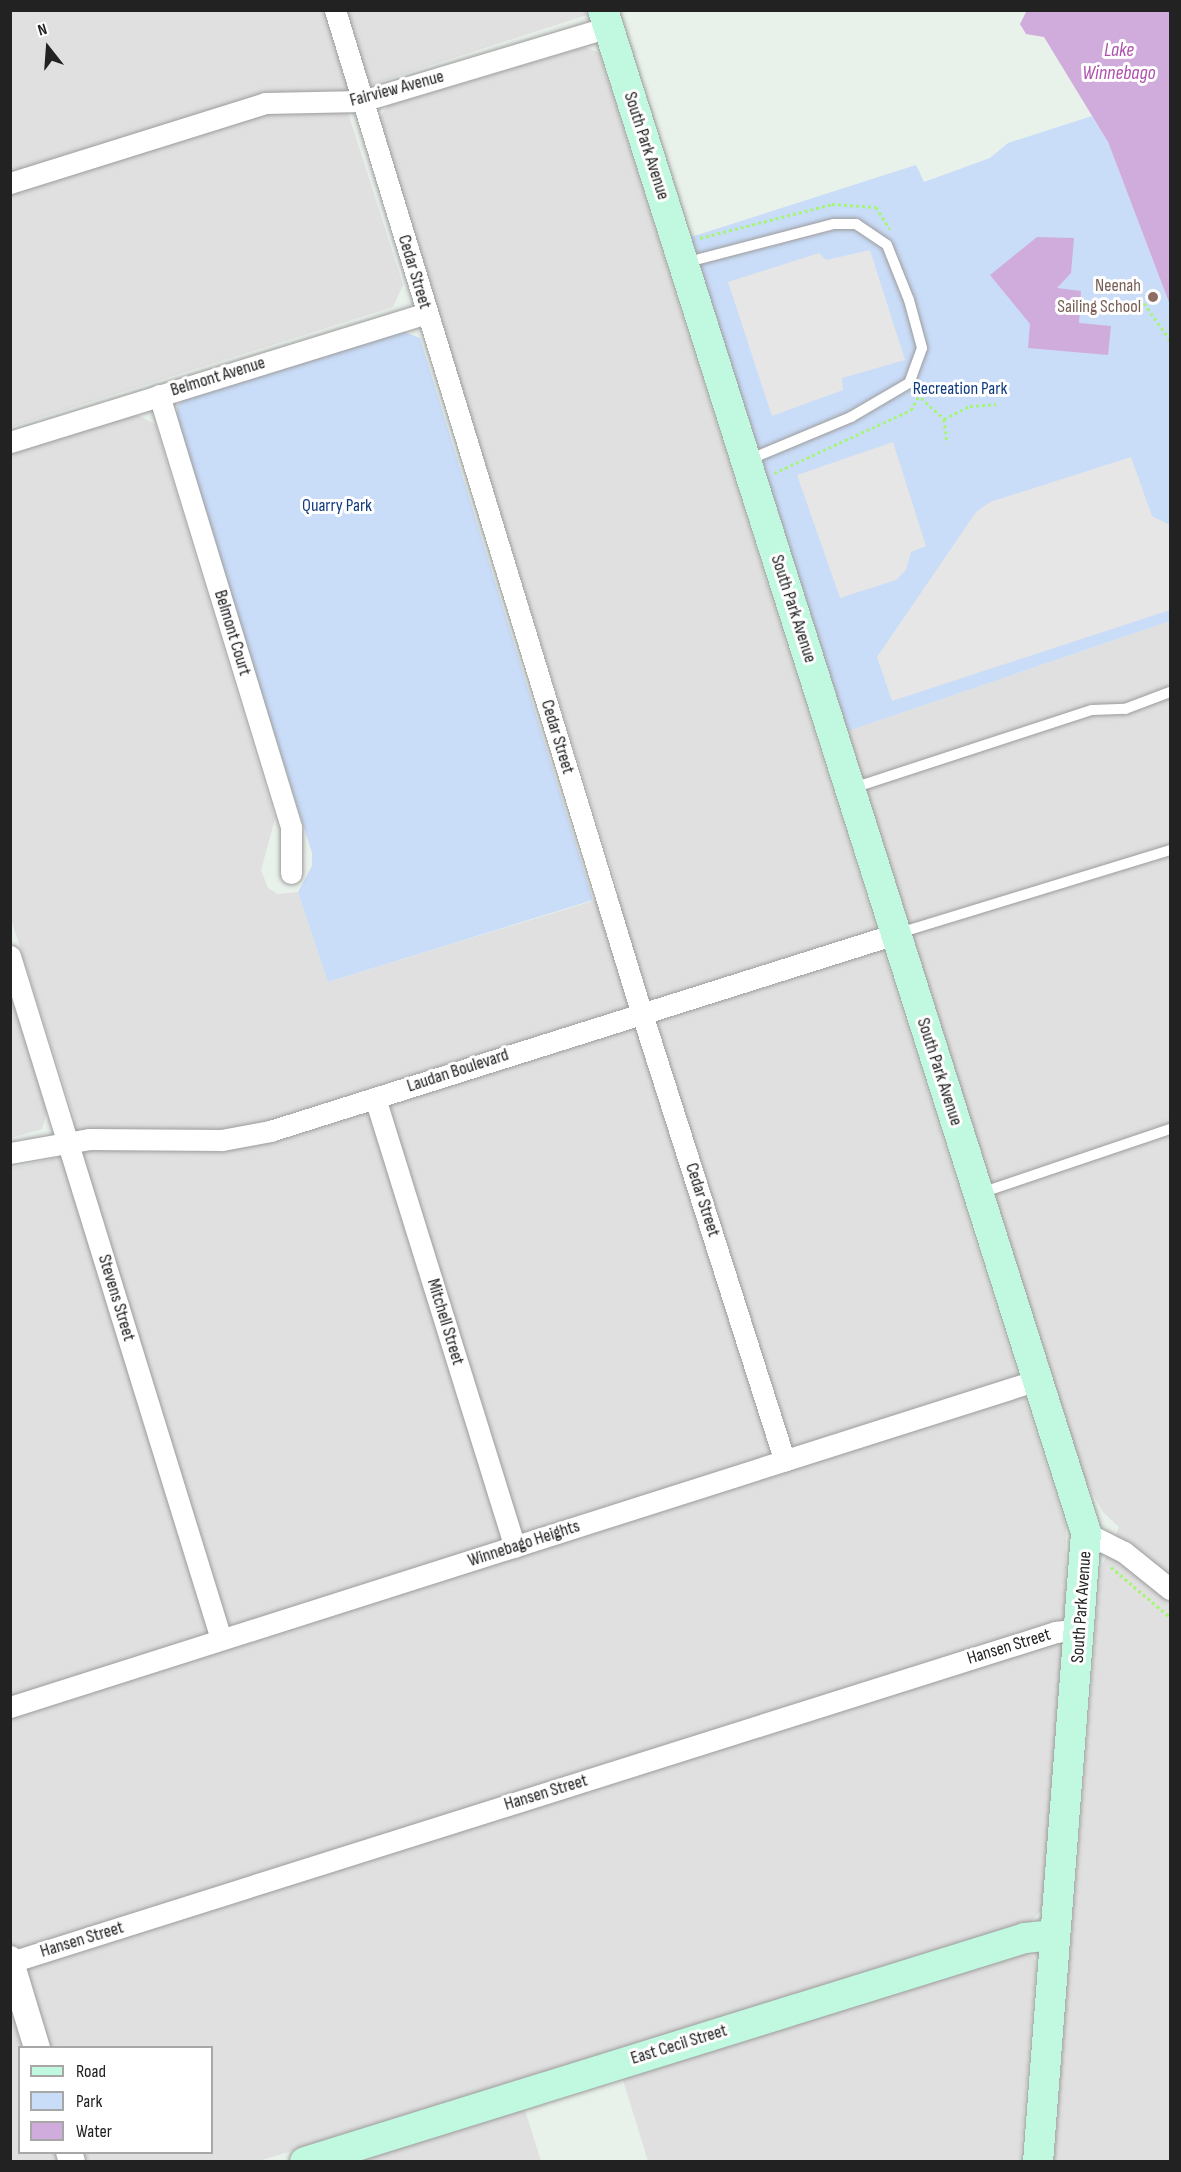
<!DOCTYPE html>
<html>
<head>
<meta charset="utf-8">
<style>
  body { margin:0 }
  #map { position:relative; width:1181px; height:2172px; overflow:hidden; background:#e9f1eb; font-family:"Sofia Sans Condensed",sans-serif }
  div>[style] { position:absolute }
  .residential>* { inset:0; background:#dfe0df }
  .park>* { inset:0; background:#c9dcf8 }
  .parking>* { inset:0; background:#e6e6e6 }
  .water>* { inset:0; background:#d0acdd }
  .path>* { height:3px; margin-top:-1.5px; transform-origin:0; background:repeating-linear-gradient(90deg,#a6f577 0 3px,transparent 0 6px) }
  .roads { filter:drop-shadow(0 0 2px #9c9c9c) drop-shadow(0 0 2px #9c9c9c) }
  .service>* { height:10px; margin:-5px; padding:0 5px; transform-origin:5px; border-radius:5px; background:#fff }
  .minor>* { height:21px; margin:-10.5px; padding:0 10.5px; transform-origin:10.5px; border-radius:10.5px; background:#fff }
  .tertiary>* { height:26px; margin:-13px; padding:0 13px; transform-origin:13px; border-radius:13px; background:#fff }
  .secondary>* { height:30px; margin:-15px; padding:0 15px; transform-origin:15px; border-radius:15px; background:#c1f8e0 }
  .dots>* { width:16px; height:16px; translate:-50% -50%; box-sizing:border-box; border:3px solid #fff; border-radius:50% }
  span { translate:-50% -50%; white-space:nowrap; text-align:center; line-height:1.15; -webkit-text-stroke:6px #fff; paint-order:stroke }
  .street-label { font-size:18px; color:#222 }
  .education-label { font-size:18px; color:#785e54 }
  .right { translate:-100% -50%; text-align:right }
  .park-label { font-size:18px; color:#113c7f }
  .water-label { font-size:20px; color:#af51ad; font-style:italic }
  .frame { position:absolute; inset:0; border:12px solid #222; pointer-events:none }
  .legend { position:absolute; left:18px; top:2046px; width:195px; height:108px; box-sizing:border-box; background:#fff; border:2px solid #a7a7a7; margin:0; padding:8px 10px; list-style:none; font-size:18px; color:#222 }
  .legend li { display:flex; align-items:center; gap:12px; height:30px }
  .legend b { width:30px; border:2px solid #a7a7a7 }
  .north { position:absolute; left:18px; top:18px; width:60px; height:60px; -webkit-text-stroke:4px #fff; paint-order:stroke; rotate:343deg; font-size:16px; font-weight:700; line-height:24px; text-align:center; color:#222 }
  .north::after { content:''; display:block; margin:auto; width:21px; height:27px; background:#222; clip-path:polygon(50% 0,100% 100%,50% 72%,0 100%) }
</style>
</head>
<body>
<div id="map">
  <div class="residential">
    <i style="clip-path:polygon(11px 11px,585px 11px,587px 15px,342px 94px,403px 285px,393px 307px,11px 427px)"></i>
    <i style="clip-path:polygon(evenodd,585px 47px,599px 53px,1066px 1528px,1065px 1611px,1042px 1909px,1030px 1923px,259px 2161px,11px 2161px,11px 1168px,57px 1158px,75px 1120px,11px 919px,10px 454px,135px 414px,155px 424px,275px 819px,261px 870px,268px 888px,278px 894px,298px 892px,328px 982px,619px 893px,378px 119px,389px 105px,585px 47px,20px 2048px,212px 2048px,212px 2152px,20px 2152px,20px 2048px)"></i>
    <i style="clip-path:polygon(1170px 621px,1170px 2161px,1054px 2161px,1098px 1601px,1102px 1566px,1119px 1527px,1103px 1512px,1086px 1481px,848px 731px)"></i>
    <i style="clip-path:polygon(11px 996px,47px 1112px,42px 1129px,11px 1138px)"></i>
    <i style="clip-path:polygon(1019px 1953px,1034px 1957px,1036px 1967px,1020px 2161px,648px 2161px,622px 2077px)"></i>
    <i style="clip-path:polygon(524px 2107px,541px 2161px,346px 2162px)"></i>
  </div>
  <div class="park">
    <i style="clip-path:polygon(1092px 116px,1108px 142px,1170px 305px,1170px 621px,848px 731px,691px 237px,916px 165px,924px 182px,990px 158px,1008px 143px)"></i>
    <i style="clip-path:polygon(402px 331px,420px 338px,593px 900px,328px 982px,298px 892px,312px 866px,312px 853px,175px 420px,178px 405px,190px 394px)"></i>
  </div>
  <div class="parking">
    <i style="clip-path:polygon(870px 250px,905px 360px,842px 378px,843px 390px,772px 416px,728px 282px,819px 253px,826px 260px)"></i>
    <i style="clip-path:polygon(893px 442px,926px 546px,911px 552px,906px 570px,896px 580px,840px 598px,797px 475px)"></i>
    <i style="clip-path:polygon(1131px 457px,1152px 516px,1170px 525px,1170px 610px,892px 701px,877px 657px,976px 512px,990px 502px)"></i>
  </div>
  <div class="water">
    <i style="clip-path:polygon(1027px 10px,1170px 11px,1170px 305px,1108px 142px,1044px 37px,1026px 34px,1020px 24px)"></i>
    <i style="clip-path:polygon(1037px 237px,1074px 238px,1071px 273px,1057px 288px,1081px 291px,1079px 323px,1111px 326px,1108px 355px,1028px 348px,1030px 324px,990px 275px)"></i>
  </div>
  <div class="path">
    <i style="left:700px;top:238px;width:136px;rotate:-14.4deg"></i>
    <i style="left:832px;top:204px;width:44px;rotate:3.9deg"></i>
    <i style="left:876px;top:207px;width:26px;rotate:58deg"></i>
    <i style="left:1144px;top:303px;width:45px;rotate:54.9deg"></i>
    <i style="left:921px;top:398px;width:31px;rotate:42deg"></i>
    <i style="left:944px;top:419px;width:24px;rotate:83deg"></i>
    <i style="left:944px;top:419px;width:29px;rotate:-27deg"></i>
    <i style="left:970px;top:406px;width:26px;rotate:-4deg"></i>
    <i style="left:774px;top:473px;width:151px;rotate:-24.7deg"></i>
    <i style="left:911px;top:410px;width:21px;rotate:-61deg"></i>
    <i style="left:1111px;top:1567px;width:77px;rotate:40.3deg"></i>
  </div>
  <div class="roads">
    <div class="service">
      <i style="left:684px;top:263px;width:155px;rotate:-14.6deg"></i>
      <i style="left:834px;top:224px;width:22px"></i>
      <i style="left:856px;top:224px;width:37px;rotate:34deg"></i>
      <i style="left:887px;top:245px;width:59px;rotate:68.2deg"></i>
      <i style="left:909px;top:300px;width:50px;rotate:74.8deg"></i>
      <i style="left:922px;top:348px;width:37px;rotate:110deg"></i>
      <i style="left:909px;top:383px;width:67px;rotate:149.6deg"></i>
      <i style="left:851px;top:417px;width:112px;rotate:157.3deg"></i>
      <i style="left:853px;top:788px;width:251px;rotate:-18.1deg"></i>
      <i style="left:1092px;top:710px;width:33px;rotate:-2deg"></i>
      <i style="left:1125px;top:709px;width:48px;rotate:-20.7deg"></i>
      <i style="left:899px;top:933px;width:283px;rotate:-17deg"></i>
      <i style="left:981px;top:1193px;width:200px;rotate:-18.7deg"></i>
    </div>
    <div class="minor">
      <i style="left:335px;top:10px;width:1027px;rotate:73.01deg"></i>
      <i style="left:635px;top:992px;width:492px;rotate:72.3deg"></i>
      <i style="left:10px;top:183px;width:267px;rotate:-17.4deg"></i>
      <i style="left:265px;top:103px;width:97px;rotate:-1.2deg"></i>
      <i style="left:362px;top:101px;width:257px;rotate:-16.7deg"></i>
      <i style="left:159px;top:395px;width:452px;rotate:73deg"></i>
      <i style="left:291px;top:827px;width:46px;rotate:90deg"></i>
      <i style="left:10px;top:442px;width:436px;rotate:-17.2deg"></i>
      <i style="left:10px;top:956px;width:715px;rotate:72.83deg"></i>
      <i style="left:375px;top:1098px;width:470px;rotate:72.7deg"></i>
      <i style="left:10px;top:1153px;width:80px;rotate:-10deg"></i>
      <i style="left:89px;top:1139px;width:133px;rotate:0.4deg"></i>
      <i style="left:222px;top:1140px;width:49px;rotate:-10.6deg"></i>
      <i style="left:270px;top:1131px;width:655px;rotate:-17.49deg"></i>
      <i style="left:1086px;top:1533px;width:42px;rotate:26.6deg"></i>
      <i style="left:1124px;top:1552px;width:59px;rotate:38.8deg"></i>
      <i style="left:10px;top:1707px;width:1079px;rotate:-17.65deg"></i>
      <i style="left:11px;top:1962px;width:1096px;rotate:-17.53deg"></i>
      <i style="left:1056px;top:1632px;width:25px;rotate:-7deg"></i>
    </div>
    <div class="tertiary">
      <i style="left:10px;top:1959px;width:93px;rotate:73.1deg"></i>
      <i style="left:69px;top:2152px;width:10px;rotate:73deg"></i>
    </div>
    <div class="secondary">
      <i style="left:603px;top:10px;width:1598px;rotate:72.4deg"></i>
      <i style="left:1086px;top:1533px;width:631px;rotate:94.36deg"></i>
      <i style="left:305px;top:2162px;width:754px;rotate:-17.28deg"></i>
      <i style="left:1025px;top:1938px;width:30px;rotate:-6deg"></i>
    </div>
  </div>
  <div class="dots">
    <i style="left:1153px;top:297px;background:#8d6e63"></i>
  </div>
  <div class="street-label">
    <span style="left:397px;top:89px;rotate:-15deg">Fairview Avenue</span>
    <span style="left:646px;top:146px;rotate:72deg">South Park Avenue</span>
    <span style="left:414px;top:272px;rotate:73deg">Cedar Street</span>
    <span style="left:218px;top:377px;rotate:-17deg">Belmont Avenue</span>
    <span style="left:793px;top:609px;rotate:72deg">South Park Avenue</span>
    <span style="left:232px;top:633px;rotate:73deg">Belmont Court</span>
    <span style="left:557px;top:737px;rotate:73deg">Cedar Street</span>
    <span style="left:458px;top:1071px;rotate:-18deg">Laudan Boulevard</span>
    <span style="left:939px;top:1072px;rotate:72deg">South Park Avenue</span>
    <span style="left:702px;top:1200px;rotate:72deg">Cedar Street</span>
    <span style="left:116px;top:1298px;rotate:73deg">Stevens Street</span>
    <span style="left:445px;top:1322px;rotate:73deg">Mitchell Street</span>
    <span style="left:524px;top:1544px;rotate:-18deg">Winnebago Heights</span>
    <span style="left:1082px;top:1607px;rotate:-86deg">South Park Avenue</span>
    <span style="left:1009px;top:1647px;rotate:-17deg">Hansen Street</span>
    <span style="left:546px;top:1793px;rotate:-17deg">Hansen Street</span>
    <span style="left:82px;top:1940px;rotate:-17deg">Hansen Street</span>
    <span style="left:679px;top:2045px;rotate:-17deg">East Cecil Street</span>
  </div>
  <div class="education-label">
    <span class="right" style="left:1141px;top:297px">Neenah<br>Sailing School</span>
  </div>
  <div class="park-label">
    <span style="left:960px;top:389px">Recreation Park</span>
    <span style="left:337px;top:506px">Quarry Park</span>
  </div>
  <div class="water-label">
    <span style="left:1119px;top:62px">Lake<br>Winnebago</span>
  </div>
  <div class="frame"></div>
  <ul class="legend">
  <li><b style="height:8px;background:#c1f8e0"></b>Road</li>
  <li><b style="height:16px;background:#c9dcf8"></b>Park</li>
  <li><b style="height:16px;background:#d0acdd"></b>Water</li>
  </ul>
  <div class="north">N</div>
</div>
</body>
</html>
